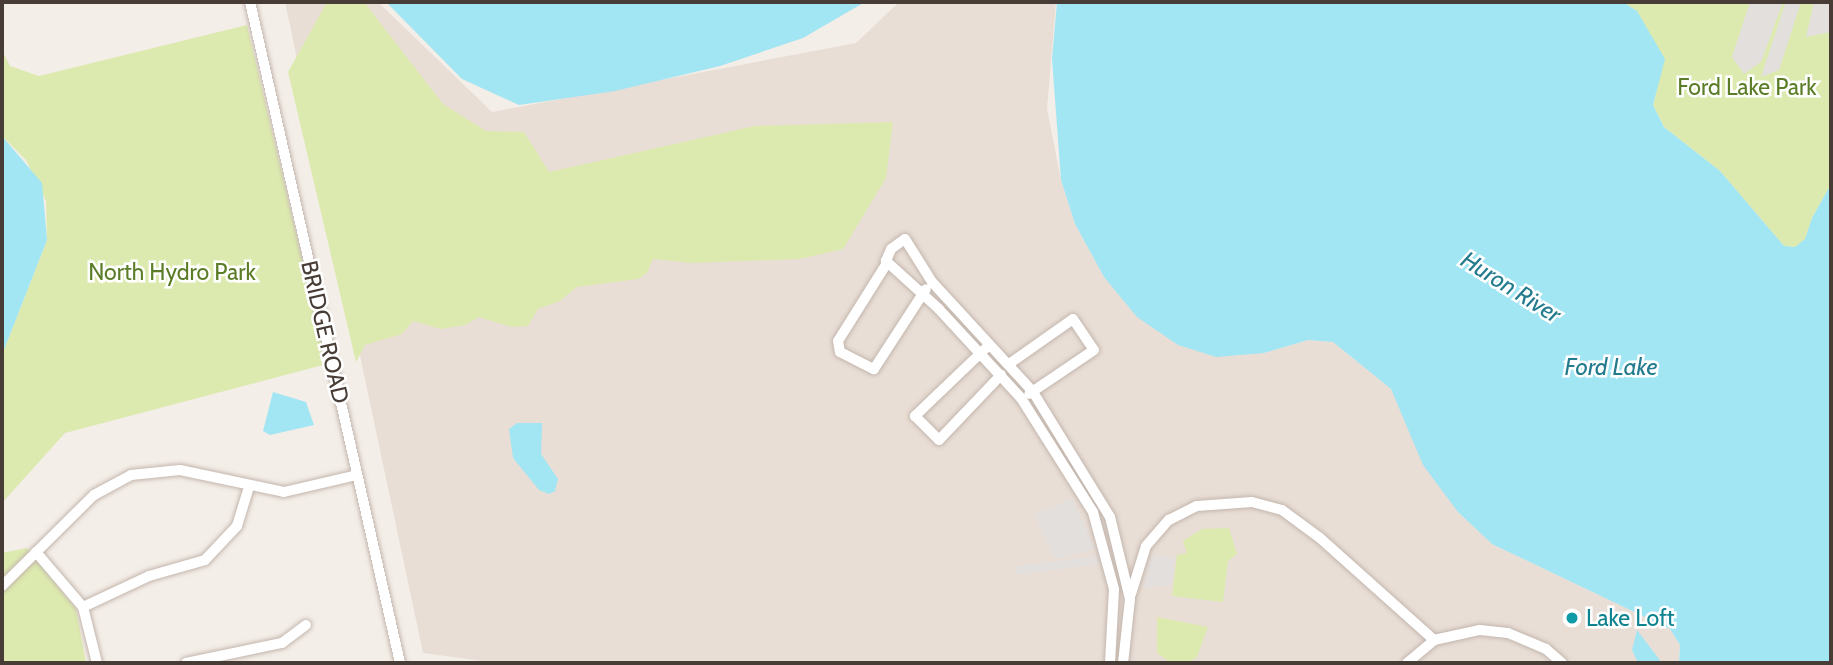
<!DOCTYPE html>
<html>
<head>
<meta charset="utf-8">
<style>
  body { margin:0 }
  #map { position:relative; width:1833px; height:665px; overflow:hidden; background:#f4eee8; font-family:Cabin,sans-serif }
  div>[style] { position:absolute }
  .residential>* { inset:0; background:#e9ded6 }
  .green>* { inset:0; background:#ddeaaf }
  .parking>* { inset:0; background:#e3dfdd }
  .water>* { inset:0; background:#a2e5f3 }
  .roads { filter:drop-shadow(0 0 2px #c3b6ad) drop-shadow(0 0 2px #c3b6ad) }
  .minor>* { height:10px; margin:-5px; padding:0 5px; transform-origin:5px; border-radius:5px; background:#fff }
  .dots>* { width:19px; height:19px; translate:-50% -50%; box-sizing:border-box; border:4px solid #fff; border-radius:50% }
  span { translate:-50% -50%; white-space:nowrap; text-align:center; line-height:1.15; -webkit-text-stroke:5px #fff; paint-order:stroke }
  .park-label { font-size:23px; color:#5c7d27 }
  .street-label { font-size:23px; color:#483d36 }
  .culture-label { font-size:23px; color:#0d838f }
  .left { translate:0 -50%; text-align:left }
  .water-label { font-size:24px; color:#247b8e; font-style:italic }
  .frame { position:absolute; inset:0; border:4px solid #483d36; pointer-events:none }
</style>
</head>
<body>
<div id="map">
  <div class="residential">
    <i style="clip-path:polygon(285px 2px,378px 2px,492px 112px,856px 43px,899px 2px,1056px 2px,1047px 109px,1061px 180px,1075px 224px,1104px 277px,1137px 316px,1264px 353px,1308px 340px,1333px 342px,1391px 389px,1458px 512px,1492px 544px,1670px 629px,1680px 645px,1679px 663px,498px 663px,423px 653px)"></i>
  </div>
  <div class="green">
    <i style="clip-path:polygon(327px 2px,364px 2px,443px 104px,486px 131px,524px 132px,549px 172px,755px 126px,893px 122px,886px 178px,843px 249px,800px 259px,691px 263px,653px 259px,647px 273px,638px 279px,577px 287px,560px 301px,538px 309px,528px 326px,512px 327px,479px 317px,465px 325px,441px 329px,413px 321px,402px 334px,365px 345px,356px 362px,288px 72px)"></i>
    <i style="clip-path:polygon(1623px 2px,1831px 2px,1831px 184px,1812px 218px,1806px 239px,1795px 247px,1784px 246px,1720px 171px,1664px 127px,1653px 105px,1657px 89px,1637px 11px)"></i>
    <i style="clip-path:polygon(247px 25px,327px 364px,65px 433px,2px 503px,2px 355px,47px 240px,46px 201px,26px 160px,2px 136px,2px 50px,10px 66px,39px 76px)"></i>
    <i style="clip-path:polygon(1229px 528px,1237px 554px,1228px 561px,1223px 602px,1172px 596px,1177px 555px,1187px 553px,1183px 541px,1202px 529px)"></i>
    <i style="clip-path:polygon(27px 548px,76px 609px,86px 663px,2px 663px,2px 553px)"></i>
    <i style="clip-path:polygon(1157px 617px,1208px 627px,1197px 657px,1188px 663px,1171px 663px,1157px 653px)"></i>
  </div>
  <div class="parking">
    <i style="clip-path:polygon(1750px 2px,1783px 2px,1761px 62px,1744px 74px,1732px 57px)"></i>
    <i style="clip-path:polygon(1790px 2px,1801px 2px,1779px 70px,1761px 77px,1785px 4px)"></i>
    <i style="clip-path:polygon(1814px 2px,1831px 2px,1831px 32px,1806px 37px)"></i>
    <i style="clip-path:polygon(1072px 498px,1095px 549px,1055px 559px,1035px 515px)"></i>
    <i style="clip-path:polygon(1151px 554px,1175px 559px,1171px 585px,1143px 588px)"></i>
    <i style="clip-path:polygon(1099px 556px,1100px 564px,1015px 575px,1017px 566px)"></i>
  </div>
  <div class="water">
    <i style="clip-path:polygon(386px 2px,865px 2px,803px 38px,720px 66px,615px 91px,519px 105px,462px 79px)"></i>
    <i style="clip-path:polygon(1057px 2px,1623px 2px,1637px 11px,1665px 59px,1653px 105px,1664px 127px,1720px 171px,1784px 246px,1795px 247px,1805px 239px,1812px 218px,1831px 184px,1831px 663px,1679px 663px,1680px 645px,1670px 629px,1492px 544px,1458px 512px,1423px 465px,1391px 389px,1333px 342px,1308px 340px,1264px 353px,1216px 357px,1178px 345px,1137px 317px,1104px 277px,1075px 224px,1061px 180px,1052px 59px)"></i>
    <i style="clip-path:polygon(2px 136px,42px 183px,47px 240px,2px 355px)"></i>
    <i style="clip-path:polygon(273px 392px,306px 402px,314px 425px,270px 435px,263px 431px)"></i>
    <i style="clip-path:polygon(517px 423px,542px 423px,541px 454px,558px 479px,555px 491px,549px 494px,539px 490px,513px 458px,509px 429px)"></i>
    <i style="clip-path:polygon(1637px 630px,1662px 663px,1638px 663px,1632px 650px)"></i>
  </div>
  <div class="roads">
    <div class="minor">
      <i style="left:250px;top:2px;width:678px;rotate:77.21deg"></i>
      <i style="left:887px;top:263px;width:92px;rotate:122.1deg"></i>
      <i style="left:838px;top:341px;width:11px;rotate:80deg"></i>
      <i style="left:840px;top:352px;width:38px;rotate:27deg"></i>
      <i style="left:874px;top:369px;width:95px;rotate:-57deg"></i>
      <i style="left:987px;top:347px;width:100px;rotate:136.2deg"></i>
      <i style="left:915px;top:416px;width:34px;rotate:45deg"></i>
      <i style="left:939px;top:440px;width:90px;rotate:-46.4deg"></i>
      <i style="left:1009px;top:364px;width:78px;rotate:-35.1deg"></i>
      <i style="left:1073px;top:319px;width:37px;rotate:56deg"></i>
      <i style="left:1094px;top:350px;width:78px;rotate:145.9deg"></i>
      <i style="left:36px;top:552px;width:72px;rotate:49.5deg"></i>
      <i style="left:83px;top:607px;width:58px;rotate:76deg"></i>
      <i style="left:2px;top:586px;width:129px;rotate:-44.7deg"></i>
      <i style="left:94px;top:495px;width:42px;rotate:-28.4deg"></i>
      <i style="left:131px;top:475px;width:49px;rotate:-5.8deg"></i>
      <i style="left:180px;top:470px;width:106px;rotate:11.9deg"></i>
      <i style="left:284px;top:492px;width:75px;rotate:-13.1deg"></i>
      <i style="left:1131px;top:594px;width:50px;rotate:-72.6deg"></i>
      <i style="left:1146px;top:546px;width:35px;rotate:-49deg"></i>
      <i style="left:1169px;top:520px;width:31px;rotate:-27deg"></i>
      <i style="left:1197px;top:506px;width:55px;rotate:-4.2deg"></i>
      <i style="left:1252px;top:502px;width:31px;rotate:15deg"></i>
      <i style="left:1282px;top:510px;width:47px;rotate:36.4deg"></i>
      <i style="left:1320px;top:538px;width:153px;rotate:41.8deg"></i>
      <i style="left:83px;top:607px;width:73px;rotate:-25.2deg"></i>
      <i style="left:149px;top:576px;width:58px;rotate:-15.9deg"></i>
      <i style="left:205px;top:560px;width:47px;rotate:-46.7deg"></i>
      <i style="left:237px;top:526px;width:41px;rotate:-72.9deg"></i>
      <i style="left:186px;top:663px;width:98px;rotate:-11.8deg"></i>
      <i style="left:282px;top:643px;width:30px;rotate:-37deg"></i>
      <i style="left:1110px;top:663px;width:74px;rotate:-86.9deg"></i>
      <i style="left:1114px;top:589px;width:80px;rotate:-105.3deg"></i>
      <i style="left:1093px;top:512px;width:135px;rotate:-122.3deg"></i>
      <i style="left:1021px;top:398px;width:121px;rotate:-132.7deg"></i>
      <i style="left:939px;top:309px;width:72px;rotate:-137.8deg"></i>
      <i style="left:886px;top:261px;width:13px;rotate:-67deg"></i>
      <i style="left:891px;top:249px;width:17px;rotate:-36deg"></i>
      <i style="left:905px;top:239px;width:51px;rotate:57.9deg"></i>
      <i style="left:932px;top:282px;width:149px;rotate:47.4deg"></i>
      <i style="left:1033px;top:392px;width:147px;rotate:58.4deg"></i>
      <i style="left:1110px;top:517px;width:84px;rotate:76.3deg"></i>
      <i style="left:1130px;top:599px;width:64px;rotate:96.2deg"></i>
      <i style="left:1407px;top:663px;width:35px;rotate:-40deg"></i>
      <i style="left:1434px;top:640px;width:47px;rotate:-12.3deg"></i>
      <i style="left:1480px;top:630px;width:28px;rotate:6deg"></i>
      <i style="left:1508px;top:633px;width:41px;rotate:22.8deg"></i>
      <i style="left:1546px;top:649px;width:21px;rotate:41deg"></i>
    </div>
  </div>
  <div class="dots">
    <i style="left:1572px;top:618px;background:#0f9aa8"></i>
  </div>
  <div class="park-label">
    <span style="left:1747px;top:87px">Ford Lake Park</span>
    <span style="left:172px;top:272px">North Hydro Park</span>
  </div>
  <div class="street-label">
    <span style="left:325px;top:332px;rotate:77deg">BRIDGE ROAD</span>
  </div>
  <div class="culture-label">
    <span class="left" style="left:1586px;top:618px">Lake Loft</span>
  </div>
  <div class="water-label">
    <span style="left:1511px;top:287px;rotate:32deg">Huron River</span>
    <span style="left:1611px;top:367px">Ford Lake</span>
  </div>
  <div class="frame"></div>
</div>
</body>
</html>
